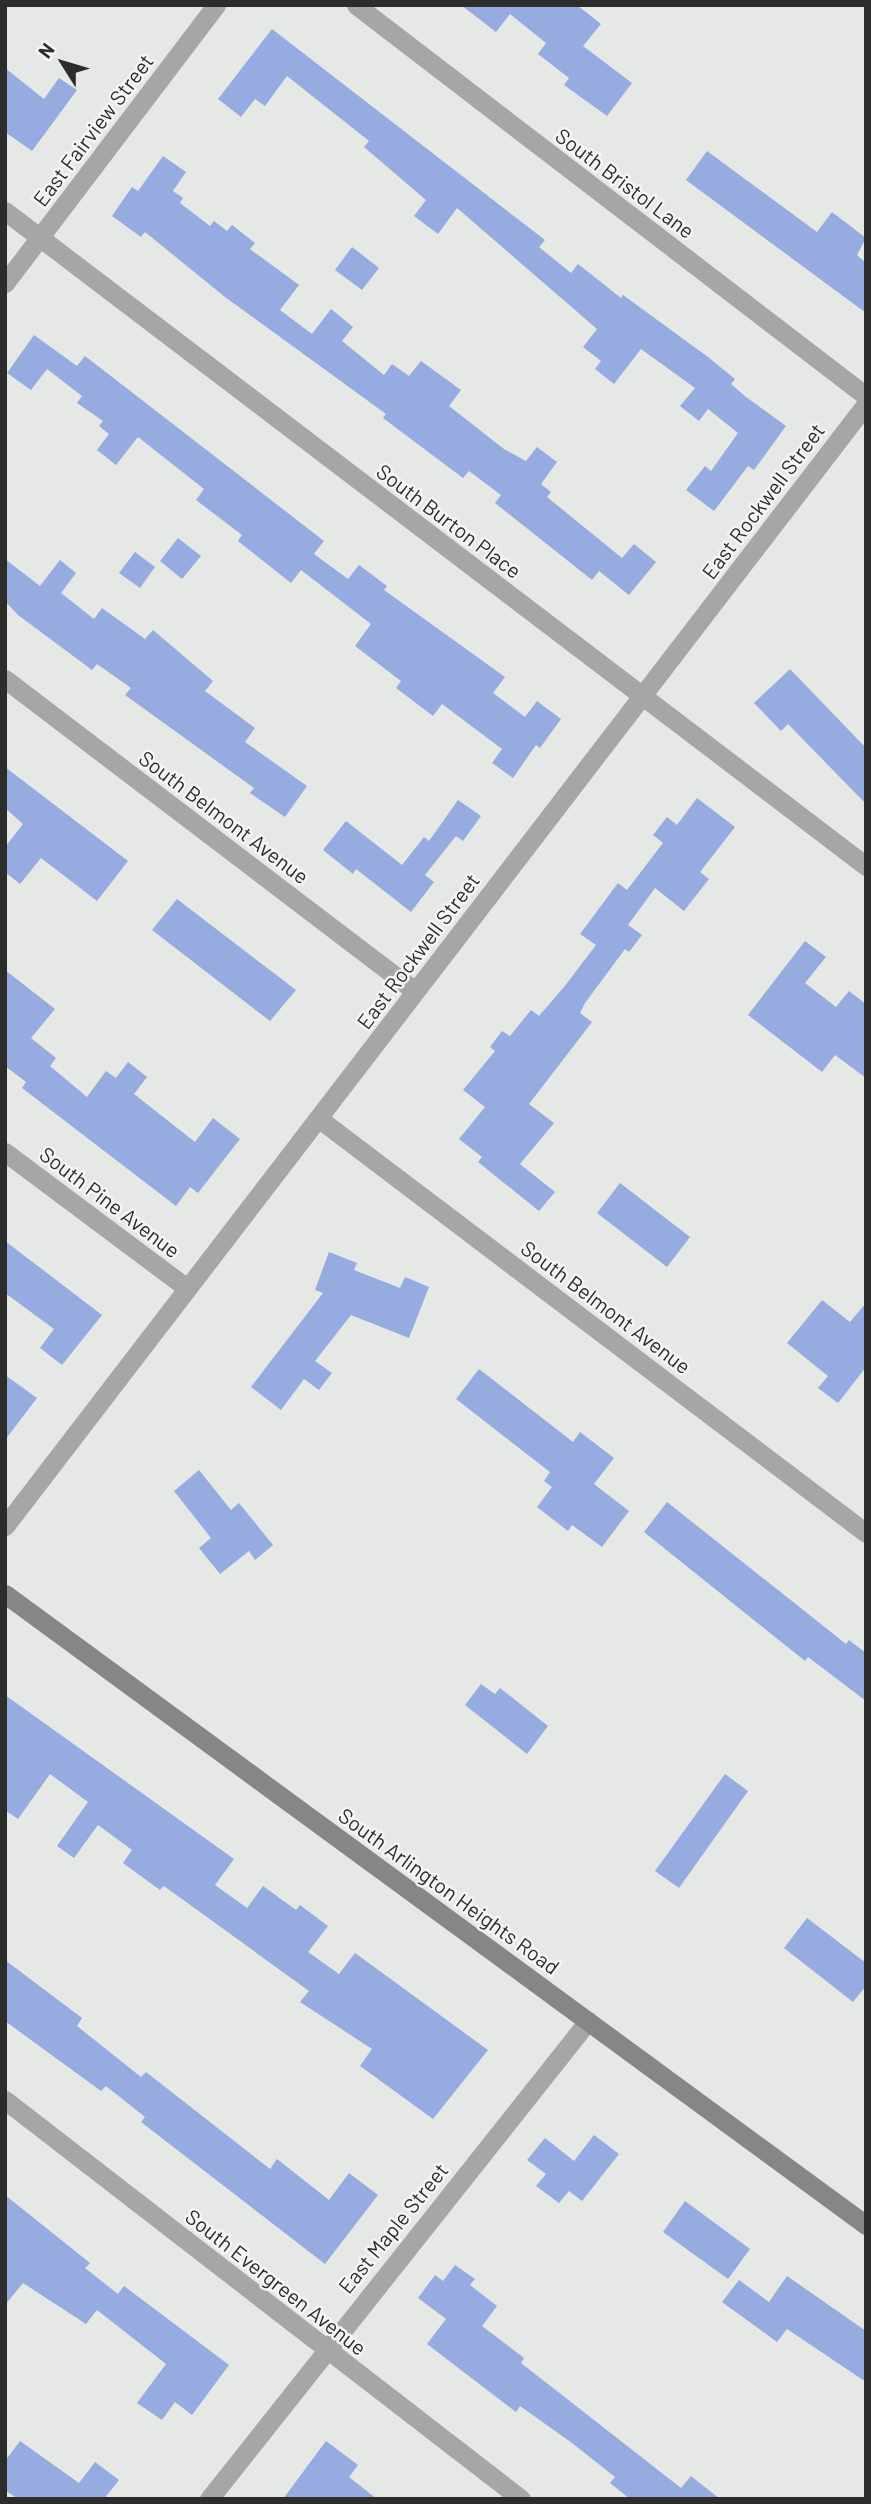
<!DOCTYPE html>
<html>
<head>
<meta charset="utf-8">
<style>
  body { margin:0 }
  #map { position:relative; width:871px; height:2504px; overflow:hidden; background:#e5e8e4; font-family:Barlow,sans-serif }
  div>[style] { position:absolute }
  .building>* { inset:0; background:#96abe0 }
  .minor>* { height:19px; margin:-9.5px; padding:0 9.5px; transform-origin:9.5px; border-radius:9.5px; background:#a5a7a5 }
  .secondary>* { height:19px; margin:-9.5px; padding:0 9.5px; transform-origin:9.5px; border-radius:9.5px; background:#858785 }
  span { translate:-50% -50%; white-space:nowrap; text-align:center; line-height:1.15; -webkit-text-stroke:5px #f3f6f2; paint-order:stroke }
  .street-label { font-size:21px; color:#2c2d2b }
  .frame { position:absolute; inset:0; border:7px solid #2c2d2b; pointer-events:none }
  .north { position:absolute; left:28px; top:28px; width:70px; height:70px; -webkit-text-stroke:5px #f3f6f2; paint-order:stroke; rotate:307deg; font-size:19px; font-weight:700; line-height:28px; text-align:center; color:#2c2d2b }
  .north::after { content:''; display:block; margin:auto; width:24px; height:32px; background:#2c2d2b; clip-path:polygon(50% 0,100% 100%,50% 72%,0 100%) }
</style>
</head>
<body>
<div id="map">
  <div class="building">
    <i style="clip-path:polygon(461px 5px,577px 5px,601px 24px,583px 46px,632px 83px,607px 116px,564px 85px,569px 78px,538px 54px,546px 43px,510px 14px,496px 32px)"></i>
    <i style="clip-path:polygon(272px 29px,545px 240px,539px 247px,571px 273px,578px 264px,621px 298px,623px 295px,708px 357px,735px 379px,731px 384px,746px 397px,786px 426px,754px 470px,748px 466px,714px 511px,686px 490px,705px 466px,711px 471px,738px 433px,708px 409px,699px 421px,680px 406px,695px 388px,641px 349px,614px 384px,595px 369px,601px 361px,583px 347px,597px 329px,457px 208px,438px 234px,414px 216px,426px 200px,364px 147px,369px 141px,287px 76px,265px 106px,255px 99px,241px 117px,218px 99px)"></i>
    <i style="clip-path:polygon(5px 68px,44px 99px,59px 78px,77px 90px,32px 151px,5px 132px)"></i>
    <i style="clip-path:polygon(707px 151px,817px 232px,832px 212px,866px 238px,857px 255px,866px 263px,866px 313px,686px 180px)"></i>
    <i style="clip-path:polygon(163px 156px,186px 172px,173px 191px,183px 198px,180px 203px,210px 226px,214px 221px,227px 231px,232px 225px,255px 243px,250px 249px,299px 285px,280px 310px,312px 334px,331px 309px,353px 327px,342px 341px,384px 375px,392px 364px,409px 376px,421px 361px,461px 390px,449px 406px,504px 449px,526px 461px,537px 447px,557px 462px,541px 484px,551px 492px,547px 497px,622px 558px,634px 544px,656px 562px,629px 595px,599px 571px,592px 580px,495px 503px,501px 495px,469px 471px,463px 478px,383px 418px,386px 414px,225px 297px,145px 232px,141px 237px,112px 216px,132px 187px,138px 191px)"></i>
    <i style="clip-path:polygon(352px 247px,379px 268px,362px 290px,335px 270px)"></i>
    <i style="clip-path:polygon(34px 335px,77px 366px,85px 356px,324px 541px,314px 554px,348px 579px,359px 565px,387px 586px,384px 590px,505px 677px,493px 693px,525px 717px,537px 701px,561px 719px,540px 748px,536px 745px,513px 778px,492px 763px,502px 749px,442px 704px,433px 716px,396px 688px,401px 681px,355px 646px,371px 624px,301px 570px,291px 583px,238px 541px,242px 535px,196px 500px,204px 489px,138px 437px,116px 465px,97px 450px,109px 434px,99px 426px,103px 421px,77px 403px,82px 396px,47px 369px,31px 390px,7px 373px)"></i>
    <i style="clip-path:polygon(178px 538px,201px 556px,182px 579px,160px 561px)"></i>
    <i style="clip-path:polygon(135px 552px,155px 567px,140px 588px,119px 573px)"></i>
    <i style="clip-path:polygon(5px 559px,40px 586px,60px 560px,76px 573px,61px 593px,94px 619px,102px 608px,145px 639px,153px 630px,213px 681px,205px 691px,255px 728px,245px 742px,307px 786px,285px 817px,250px 793px,254px 788px,125px 695px,131px 688px,97px 664px,92px 670px,18px 615px,5px 601px)"></i>
    <i style="clip-path:polygon(790px 669px,866px 748px,866px 804px,788px 724px,781px 731px,754px 703px)"></i>
    <i style="clip-path:polygon(5px 767px,128px 861px,97px 901px,41px 858px,20px 884px,5px 872px,5px 847px,23px 824px,5px 808px)"></i>
    <i style="clip-path:polygon(697px 798px,735px 827px,700px 872px,709px 879px,684px 911px,655px 888px,628px 925px,642px 935px,629px 952px,625px 949px,585px 1003px,580px 1013px,592px 1022px,529px 1104px,554px 1123px,520px 1164px,555px 1192px,539px 1211px,478px 1162px,482px 1157px,459px 1139px,485px 1107px,463px 1090px,495px 1051px,490px 1047px,502px 1031px,510px 1036px,531px 1010px,539px 1016px,564px 987px,596px 945px,580px 934px,618px 883px,627px 890px,663px 843px,653px 835px,667px 817px,677px 825px)"></i>
    <i style="clip-path:polygon(458px 800px,481px 816px,463px 841px,456px 836px,425px 875px,434px 882px,411px 912px,356px 869px,353px 874px,323px 850px,346px 821px,402px 865px,424px 837px,429px 841px)"></i>
    <i style="clip-path:polygon(177px 899px,296px 990px,270px 1021px,152px 930px)"></i>
    <i style="clip-path:polygon(805px 941px,826px 957px,805px 983px,836px 1007px,849px 991px,866px 1004px,866px 1078px,835px 1055px,822px 1072px,748px 1015px)"></i>
    <i style="clip-path:polygon(5px 970px,55px 1009px,31px 1038px,56px 1058px,50px 1066px,87px 1097px,106px 1071px,116px 1078px,128px 1062px,147px 1077px,134px 1094px,195px 1142px,213px 1118px,240px 1139px,198px 1193px,190px 1187px,176px 1206px,22px 1088px,26px 1082px,5px 1066px)"></i>
    <i style="clip-path:polygon(620px 1183px,690px 1237px,667px 1267px,597px 1213px)"></i>
    <i style="clip-path:polygon(5px 1241px,102px 1315px,62px 1365px,40px 1348px,54px 1329px,5px 1293px)"></i>
    <i style="clip-path:polygon(329px 1252px,357px 1263px,354px 1270px,400px 1288px,405px 1277px,429px 1287px,409px 1338px,351px 1315px,315px 1361px,332px 1373px,319px 1390px,304px 1379px,281px 1410px,251px 1387px,323px 1293px,315px 1290px)"></i>
    <i style="clip-path:polygon(822px 1300px,850px 1322px,866px 1303px,866px 1367px,838px 1403px,818px 1388px,828px 1376px,787px 1343px)"></i>
    <i style="clip-path:polygon(479px 1369px,573px 1442px,580px 1432px,614px 1458px,594px 1484px,629px 1511px,602px 1547px,572px 1525px,568px 1531px,537px 1507px,552px 1487px,544px 1481px,550px 1472px,456px 1399px)"></i>
    <i style="clip-path:polygon(5px 1375px,37px 1398px,5px 1440px)"></i>
    <i style="clip-path:polygon(199px 1470px,231px 1510px,239px 1503px,273px 1545px,255px 1560px,249px 1551px,220px 1574px,199px 1548px,211px 1538px,174px 1491px)"></i>
    <i style="clip-path:polygon(667px 1502px,846px 1644px,849px 1640px,866px 1653px,866px 1701px,808px 1657px,805px 1661px,644px 1532px)"></i>
    <i style="clip-path:polygon(481px 1684px,495px 1694px,500px 1688px,548px 1726px,527px 1754px,465px 1705px)"></i>
    <i style="clip-path:polygon(5px 1695px,234px 1859px,215px 1885px,247px 1908px,263px 1886px,296px 1910px,300px 1905px,328px 1926px,308px 1952px,339px 1974px,355px 1953px,488px 2050px,433px 2119px,360px 2066px,372px 2049px,300px 2002px,309px 1991px,164px 1886px,160px 1890px,123px 1863px,132px 1850px,98px 1825px,74px 1858px,57px 1846px,88px 1802px,50px 1774px,18px 1819px,5px 1810px)"></i>
    <i style="clip-path:polygon(725px 1774px,748px 1791px,679px 1888px,655px 1871px)"></i>
    <i style="clip-path:polygon(807px 1918px,866px 1963px,866px 1986px,853px 2002px,784px 1948px)"></i>
    <i style="clip-path:polygon(5px 1960px,82px 2018px,77px 2026px,141px 2077px,146px 2072px,270px 2169px,277px 2159px,329px 2200px,349px 2173px,378px 2195px,325px 2264px,141px 2122px,145px 2117px,106px 2086px,101px 2091px,5px 2021px)"></i>
    <i style="clip-path:polygon(594px 2135px,619px 2154px,582px 2201px,569px 2191px,559px 2203px,536px 2186px,546px 2174px,527px 2160px,545px 2138px,574px 2161px)"></i>
    <i style="clip-path:polygon(5px 2195px,90px 2263px,85px 2268px,118px 2294px,124px 2286px,229px 2365px,192px 2415px,175px 2402px,162px 2420px,137px 2403px,166px 2364px,97px 2310px,86px 2324px,23px 2283px,5px 2305px)"></i>
    <i style="clip-path:polygon(685px 2201px,750px 2249px,728px 2279px,663px 2232px)"></i>
    <i style="clip-path:polygon(455px 2265px,475px 2279px,470px 2285px,497px 2306px,482px 2326px,524px 2358px,521px 2363px,681px 2488px,691px 2476px,720px 2499px,630px 2499px,610px 2483px,615px 2477px,572px 2443px,520px 2406px,516px 2412px,427px 2344px,446px 2319px,418px 2298px,435px 2275px,443px 2281px)"></i>
    <i style="clip-path:polygon(787px 2276px,866px 2331px,866px 2382px,787px 2329px,777px 2342px,722px 2302px,739px 2280px,769px 2302px)"></i>
    <i style="clip-path:polygon(20px 2441px,79px 2483px,95px 2462px,119px 2480px,104px 2499px,18px 2499px,5px 2490px,5px 2461px)"></i>
    <i style="clip-path:polygon(326px 2441px,358px 2465px,349px 2477px,377px 2499px,283px 2499px)"></i>
  </div>
  <div class="minor">
    <i style="left:356px;top:5px;width:643px;rotate:37.48deg"></i>
    <i style="left:5px;top:211px;width:1082px;rotate:37.26deg"></i>
    <i style="left:5px;top:283px;width:349px;rotate:-52.8deg"></i>
    <i style="left:5px;top:679px;width:515px;rotate:37.27deg"></i>
    <i style="left:318px;top:1118px;width:687px;rotate:37.14deg"></i>
    <i style="left:5px;top:1152px;width:227px;rotate:36.8deg"></i>
    <i style="left:5px;top:1526px;width:1414px;rotate:-52.5deg"></i>
    <i style="left:5px;top:2100px;width:652px;rotate:37.71deg"></i>
    <i style="left:209px;top:2499px;width:610px;rotate:-51.59deg"></i>
  </div>
  <div class="secondary">
    <i style="left:5px;top:1594px;width:1067px;rotate:36.24deg"></i>
  </div>
  <div class="street-label">
    <span style="left:93px;top:130px;rotate:-53deg">East Fairview Street</span>
    <span style="left:625px;top:183px;rotate:37deg">South Bristol Lane</span>
    <span style="left:763px;top:501px;rotate:-53deg">East Rockwell Street</span>
    <span style="left:449px;top:521px;rotate:37deg">South Burton Place</span>
    <span style="left:224px;top:817px;rotate:37deg">South Belmont Avenue</span>
    <span style="left:418px;top:951px;rotate:-53deg">East Rockwell Street</span>
    <span style="left:110px;top:1202px;rotate:37deg">South Pine Avenue</span>
    <span style="left:606px;top:1307px;rotate:37deg">South Belmont Avenue</span>
    <span style="left:449px;top:1891px;rotate:36deg">South Arlington Heights Road</span>
    <span style="left:393px;top:2228px;rotate:-51deg">East Maple Street</span>
    <span style="left:276px;top:2282px;rotate:38deg">South Evergreen Avenue</span>
  </div>
  <div class="frame"></div>
  <div class="north">N</div>
</div>
</body>
</html>
